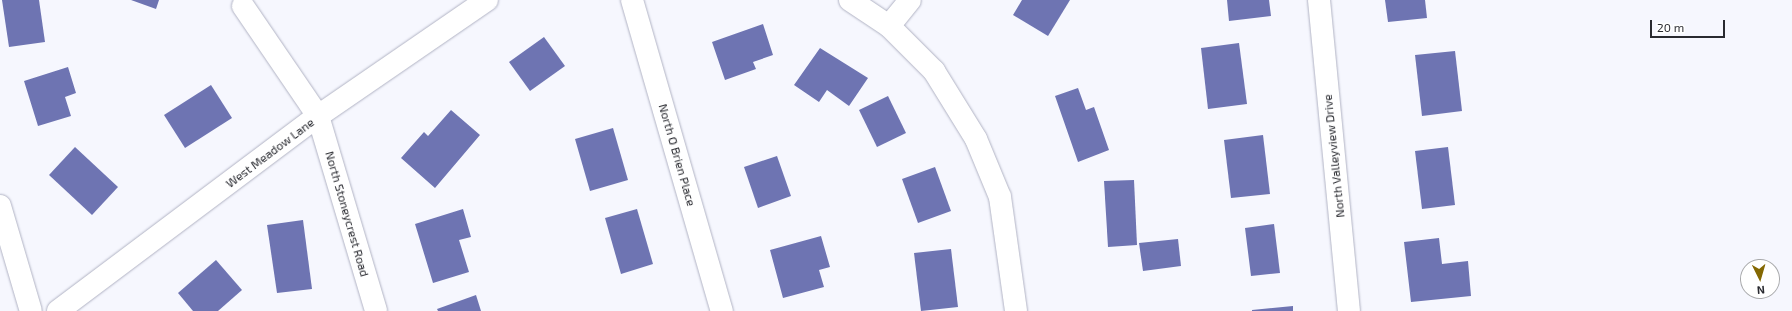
<!DOCTYPE html>
<html>
<head>
<meta charset="utf-8">
<style>
  body { margin:0 }
  #map { position:relative; width:1792px; height:311px; overflow:hidden; background:#f6f7fe; font-family:"Exo 2",sans-serif }
  div>[style] { position:absolute }
  .building>* { inset:0; background:#6e74b2 }
  .roads { filter:drop-shadow(0 0 1px #b1b3c4) drop-shadow(0 0 1px #b1b3c4) }
  .minor>* { height:22px; margin:-11px; padding:0 11px; transform-origin:11px; border-radius:11px; background:#fff }
  span { translate:-50% -50%; white-space:nowrap; text-align:center; line-height:1.15; -webkit-text-stroke:3px #fff; paint-order:stroke }
  .street-label { font-size:12px; color:#292a30 }
  .north { position:absolute; left:1740px; top:259px; width:40px; height:40px; box-sizing:border-box; background:#fff; border:1px solid #a9aaac; border-radius:50%; rotate:175deg; font-size:11px; font-weight:700; line-height:16px; text-align:center; color:#292a30 }
  .north::after { content:''; display:block; margin:auto; width:14px; height:18px; background:#846802; clip-path:polygon(50% 0,100% 100%,50% 72%,0 100%) }
  .scale { position:absolute; left:1650px; top:20px; width:75px; height:18px; box-sizing:border-box; border:2px solid #292a30; border-top:0; padding-left:5px; font-size:12px; line-height:14px; white-space:nowrap; color:#292a30; -webkit-text-stroke:3px #fff; paint-order:stroke }
</style>
</head>
<body>
<div id="map">
  <div class="building">
    <i style="clip-path:polygon(2px 0,39px 0,45px 42px,9px 47px)"></i>
    <i style="clip-path:polygon(131px 0,159px 0,156px 9px)"></i>
    <i style="clip-path:polygon(1022px 0,1070px 0,1048px 36px,1013px 15px)"></i>
    <i style="clip-path:polygon(1227px 0,1269px 0,1271px 16px,1229px 21px)"></i>
    <i style="clip-path:polygon(1385px 0,1425px 0,1427px 18px,1388px 22px)"></i>
    <i style="clip-path:polygon(763px 24px,773px 55px,753px 62px,756px 69px,725px 80px,712px 42px)"></i>
    <i style="clip-path:polygon(544px 37px,565px 66px,530px 91px,509px 62px)"></i>
    <i style="clip-path:polygon(1239px 43px,1247px 104px,1208px 109px,1201px 48px)"></i>
    <i style="clip-path:polygon(820px 48px,868px 78px,849px 106px,827px 90px,819px 102px,794px 85px)"></i>
    <i style="clip-path:polygon(1455px 51px,1462px 111px,1422px 116px,1415px 55px)"></i>
    <i style="clip-path:polygon(68px 67px,76px 93px,65px 97px,71px 116px,38px 126px,24px 81px)"></i>
    <i style="clip-path:polygon(211px 85px,232px 118px,185px 148px,164px 115px)"></i>
    <i style="clip-path:polygon(1078px 88px,1086px 110px,1094px 107px,1109px 150px,1078px 162px,1055px 96px)"></i>
    <i style="clip-path:polygon(888px 96px,906px 133px,877px 147px,859px 110px)"></i>
    <i style="clip-path:polygon(451px 110px,480px 135px,435px 188px,401px 158px,424px 132px,428px 136px)"></i>
    <i style="clip-path:polygon(613px 128px,628px 180px,590px 191px,575px 139px)"></i>
    <i style="clip-path:polygon(1263px 135px,1270px 194px,1231px 198px,1224px 140px)"></i>
    <i style="clip-path:polygon(75px 147px,118px 187px,92px 215px,49px 175px)"></i>
    <i style="clip-path:polygon(1448px 147px,1455px 205px,1422px 209px,1415px 151px)"></i>
    <i style="clip-path:polygon(777px 156px,791px 196px,758px 208px,744px 167px)"></i>
    <i style="clip-path:polygon(935px 167px,951px 211px,918px 223px,902px 179px)"></i>
    <i style="clip-path:polygon(1134px 180px,1137px 245px,1108px 247px,1104px 181px)"></i>
    <i style="clip-path:polygon(463px 209px,471px 237px,459px 240px,469px 272px,433px 283px,415px 224px)"></i>
    <i style="clip-path:polygon(637px 209px,653px 264px,621px 274px,605px 218px)"></i>
    <i style="clip-path:polygon(303px 220px,312px 289px,277px 293px,267px 225px)"></i>
    <i style="clip-path:polygon(1274px 224px,1280px 273px,1251px 276px,1245px 228px)"></i>
    <i style="clip-path:polygon(821px 236px,830px 267px,819px 270px,824px 287px,783px 298px,770px 250px)"></i>
    <i style="clip-path:polygon(1439px 238px,1442px 264px,1468px 261px,1471px 296px,1411px 302px,1404px 242px)"></i>
    <i style="clip-path:polygon(1178px 239px,1181px 266px,1143px 271px,1139px 243px)"></i>
    <i style="clip-path:polygon(951px 249px,958px 307px,921px 311px,914px 253px)"></i>
    <i style="clip-path:polygon(216px 260px,242px 290px,218px 311px,193px 311px,178px 293px)"></i>
    <i style="clip-path:polygon(476px 295px,481px 311px,438px 311px,437px 309px)"></i>
    <i style="clip-path:polygon(1293px 306px,1293px 311px,1252px 311px,1252px 310px)"></i>
  </div>
  <div class="roads">
    <div class="minor">
      <i style="left:632px;top:0;width:324px;rotate:73.9deg"></i>
      <i style="left:850px;top:0;width:47px;rotate:33.7deg"></i>
      <i style="left:889px;top:26px;width:64px;rotate:45deg"></i>
      <i style="left:934px;top:71px;width:80px;rotate:58.3deg"></i>
      <i style="left:976px;top:139px;width:63px;rotate:67.5deg"></i>
      <i style="left:1000px;top:197px;width:115px;rotate:82deg"></i>
      <i style="left:1319px;top:0;width:312px;rotate:84.5deg"></i>
      <i style="left:243px;top:6px;width:133px;rotate:55.7deg"></i>
      <i style="left:318px;top:116px;width:203px;rotate:73.4deg"></i>
      <i style="left:889px;top:26px;width:33px;rotate:-51deg"></i>
      <i style="left:0;top:206px;width:109px;rotate:73.6deg"></i>
      <i style="left:58px;top:311px;width:325px;rotate:-36.9deg"></i>
      <i style="left:318px;top:116px;width:205px;rotate:-34.5deg"></i>
    </div>
  </div>
  <div class="street-label">
    <span style="left:270px;top:153px;rotate:-37deg">West Meadow Lane</span>
    <span style="left:677px;top:155px;rotate:74deg">North O Brien Place</span>
    <span style="left:1334px;top:156px;rotate:-96deg">North Valleyview Drive</span>
    <span style="left:347px;top:214px;rotate:74deg">North Stoneycrest Road</span>
  </div>
  <div class="north">N</div>
  <div class="scale">20 m</div>
</div>
</body>
</html>
